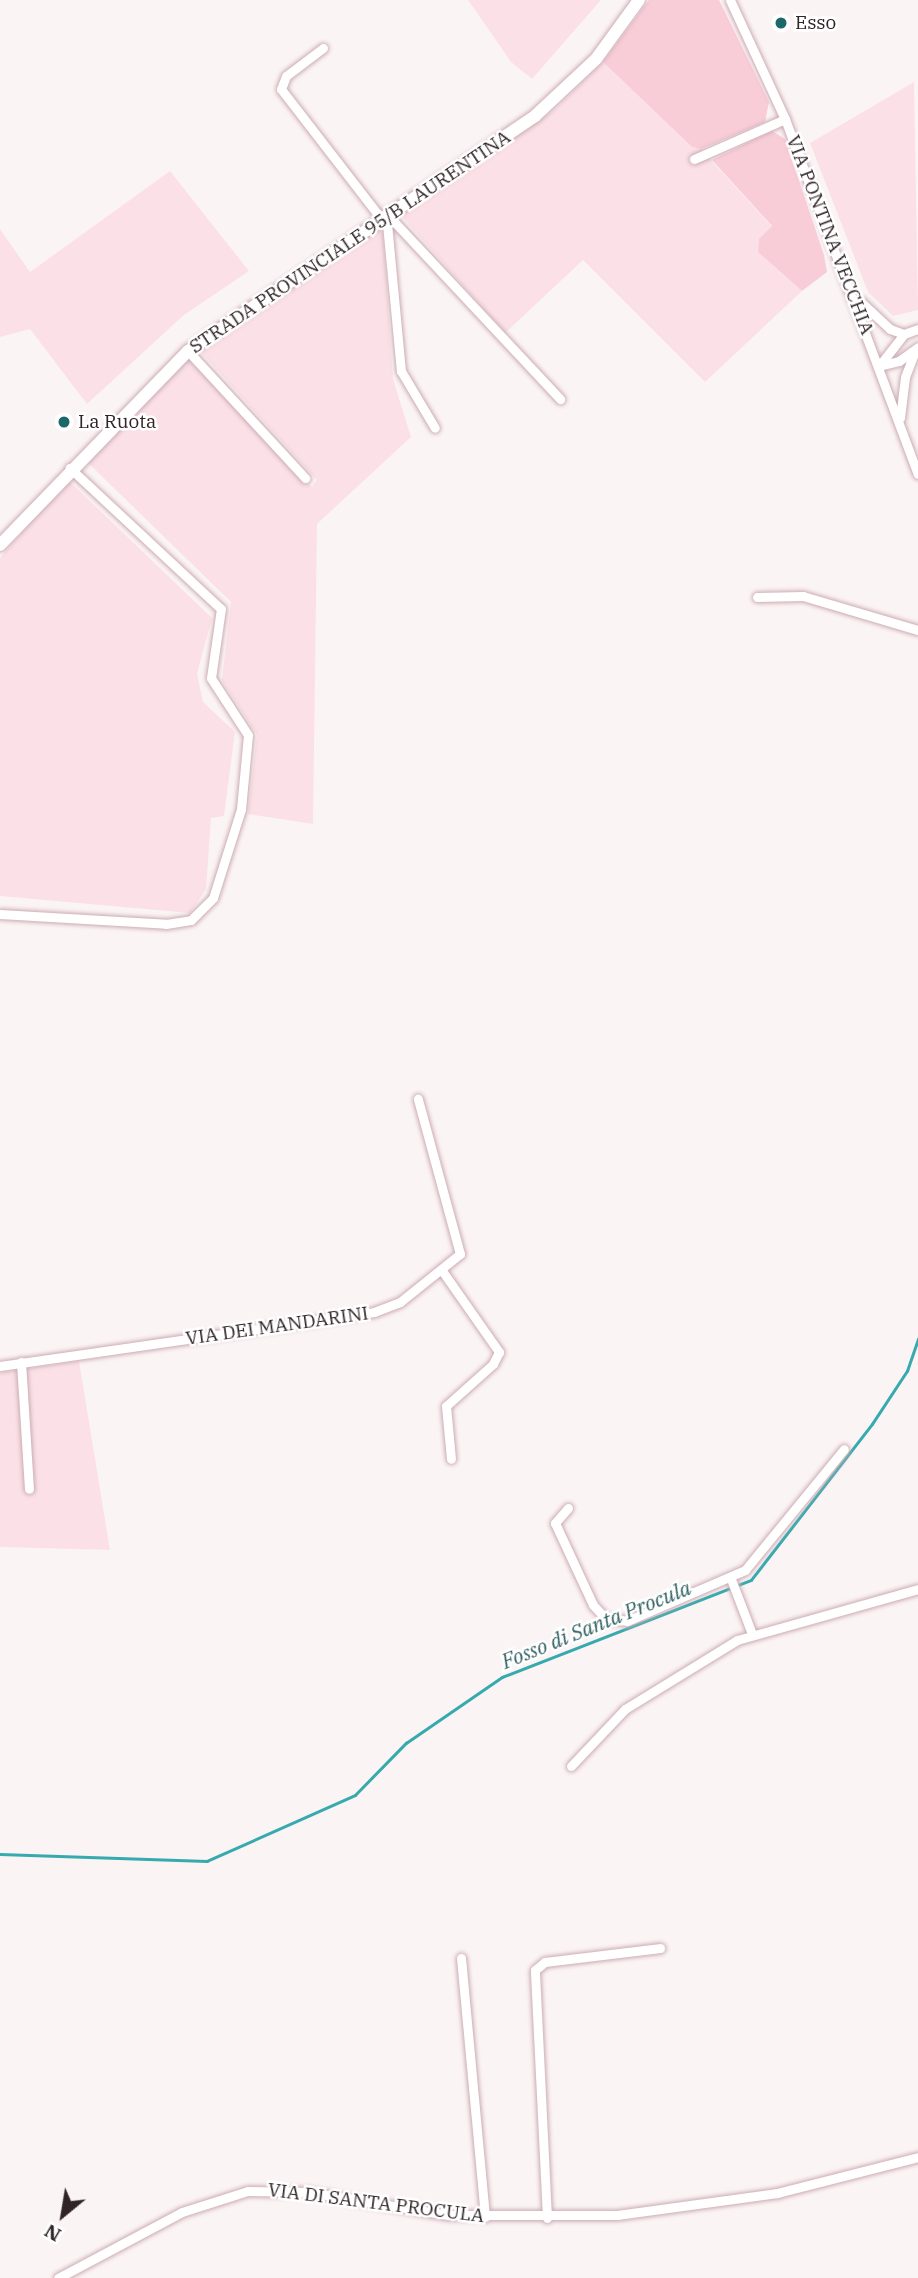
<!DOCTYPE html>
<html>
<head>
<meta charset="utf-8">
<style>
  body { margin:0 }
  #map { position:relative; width:918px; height:2278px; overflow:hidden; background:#fbf4f5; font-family:"IBM Plex Serif",serif }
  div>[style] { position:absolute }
  .built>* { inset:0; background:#fbe1e7 }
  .green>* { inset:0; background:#f9cdd8 }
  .stream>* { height:2.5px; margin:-1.25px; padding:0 1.25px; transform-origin:1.25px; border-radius:1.25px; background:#36aaae }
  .roads { filter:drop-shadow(0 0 2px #ccacb4) drop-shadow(0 0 2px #ccacb4) }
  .minor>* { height:9px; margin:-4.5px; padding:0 4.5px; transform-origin:4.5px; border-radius:4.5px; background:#fff }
  .secondary>* { height:12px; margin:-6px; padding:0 6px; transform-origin:6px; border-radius:6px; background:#fff }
  .dots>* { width:19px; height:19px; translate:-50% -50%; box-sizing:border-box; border:4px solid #fff; border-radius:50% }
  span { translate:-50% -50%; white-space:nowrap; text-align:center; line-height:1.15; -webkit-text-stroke:5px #fff; paint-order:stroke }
  .poi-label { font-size:19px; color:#302427 }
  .left { translate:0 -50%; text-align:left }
  .street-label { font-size:19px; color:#302427 }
  .water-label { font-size:21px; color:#2f5f60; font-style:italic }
  .north { position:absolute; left:28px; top:2180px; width:70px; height:70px; -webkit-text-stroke:5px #fff; paint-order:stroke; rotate:210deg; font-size:19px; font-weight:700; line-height:28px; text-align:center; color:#302427 }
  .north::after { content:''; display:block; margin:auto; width:24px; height:32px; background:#302427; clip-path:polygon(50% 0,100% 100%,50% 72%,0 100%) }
</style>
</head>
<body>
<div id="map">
  <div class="built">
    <i style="clip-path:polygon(468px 0,601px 0,532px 79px,511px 62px)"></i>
    <i style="clip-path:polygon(603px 62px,692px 147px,701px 149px,772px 227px,760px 239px,758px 252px,802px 291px,705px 382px,583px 260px,505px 333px,400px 214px,553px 111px)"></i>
    <i style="clip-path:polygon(914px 82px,918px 310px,893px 316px,868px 292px,810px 143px)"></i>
    <i style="clip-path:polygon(170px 171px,249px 271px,184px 315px,87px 404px,30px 329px,0 337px,0 229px,30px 272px)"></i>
    <i style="clip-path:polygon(378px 227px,383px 234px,393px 379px,411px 437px,317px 524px,313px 824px,248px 814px,257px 735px,222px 680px,231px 602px,81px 456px,181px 352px,312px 487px,317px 480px,201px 352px)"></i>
    <i style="clip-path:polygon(68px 480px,212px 618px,197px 674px,203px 702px,235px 732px,224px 816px,211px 818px,206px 889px,190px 913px,0 896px,0 558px)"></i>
    <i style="clip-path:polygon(79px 1361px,110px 1550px,0 1547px,0 1373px)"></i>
  </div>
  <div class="green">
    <i style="clip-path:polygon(649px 0,719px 0,769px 102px,765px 122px,701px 149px,692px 147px,603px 62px)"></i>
    <i style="clip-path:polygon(772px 131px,785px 139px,824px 255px,827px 272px,802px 291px,758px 252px,759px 239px,772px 226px,712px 160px)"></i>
  </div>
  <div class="stream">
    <i style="left:0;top:1854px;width:207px;rotate:1.9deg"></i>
    <i style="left:207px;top:1861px;width:162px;rotate:-24deg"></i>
    <i style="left:355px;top:1795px;width:73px;rotate:-45.6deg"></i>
    <i style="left:406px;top:1743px;width:116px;rotate:-34.5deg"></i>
    <i style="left:502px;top:1677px;width:267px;rotate:-21.3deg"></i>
    <i style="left:751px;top:1580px;width:197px;rotate:-52.2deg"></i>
    <i style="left:872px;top:1424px;width:64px;rotate:-56.6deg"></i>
    <i style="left:907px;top:1371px;width:34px;rotate:-71deg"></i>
  </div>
  <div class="roads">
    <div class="minor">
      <i style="left:730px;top:0;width:131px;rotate:65.2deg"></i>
      <i style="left:785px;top:119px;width:379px;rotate:69.5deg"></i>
      <i style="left:323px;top:48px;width:46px;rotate:142.9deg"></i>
      <i style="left:286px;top:76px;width:14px;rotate:111deg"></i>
      <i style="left:281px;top:89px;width:162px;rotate:52.3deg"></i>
      <i style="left:694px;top:159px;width:99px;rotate:-23.7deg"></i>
      <i style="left:386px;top:213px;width:255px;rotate:46.9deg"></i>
      <i style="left:386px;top:213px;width:159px;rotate:84.6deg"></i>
      <i style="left:401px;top:371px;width:66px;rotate:59.2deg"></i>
      <i style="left:860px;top:301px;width:41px;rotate:43deg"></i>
      <i style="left:890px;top:329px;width:15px;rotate:20deg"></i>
      <i style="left:904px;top:334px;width:15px;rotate:-20deg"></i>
      <i style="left:904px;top:334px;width:41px;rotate:128deg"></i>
      <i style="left:879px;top:366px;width:21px;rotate:-14deg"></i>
      <i style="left:899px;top:361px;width:24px;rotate:-36deg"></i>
      <i style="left:188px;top:351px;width:173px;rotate:47.3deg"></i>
      <i style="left:900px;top:418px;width:41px;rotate:-83deg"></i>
      <i style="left:905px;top:377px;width:25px;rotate:-69deg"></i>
      <i style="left:757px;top:597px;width:46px;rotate:-1.2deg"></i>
      <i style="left:803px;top:596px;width:120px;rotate:16.5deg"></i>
      <i style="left:0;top:914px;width:166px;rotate:3.4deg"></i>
      <i style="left:166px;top:924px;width:25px;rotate:-9deg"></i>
      <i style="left:191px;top:920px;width:31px;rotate:-45deg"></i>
      <i style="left:213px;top:898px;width:93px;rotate:-72.5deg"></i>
      <i style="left:241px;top:809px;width:74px;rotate:-84.6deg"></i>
      <i style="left:248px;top:735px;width:68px;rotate:-123deg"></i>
      <i style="left:211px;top:678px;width:70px;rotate:-81.8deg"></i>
      <i style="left:221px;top:609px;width:207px;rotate:-137deg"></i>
      <i style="left:443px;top:1272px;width:98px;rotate:55deg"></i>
      <i style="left:499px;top:1352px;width:13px;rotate:117deg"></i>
      <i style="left:493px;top:1364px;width:63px;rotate:138.2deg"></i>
      <i style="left:446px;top:1406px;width:53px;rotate:84.6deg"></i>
      <i style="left:21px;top:1362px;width:127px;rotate:86.4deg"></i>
      <i style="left:0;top:1366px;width:378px;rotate:-8.2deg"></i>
      <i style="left:374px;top:1312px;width:28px;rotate:-21deg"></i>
      <i style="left:400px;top:1302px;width:77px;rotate:-38.7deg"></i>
      <i style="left:460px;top:1254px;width:161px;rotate:-105.2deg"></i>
      <i style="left:568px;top:1508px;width:20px;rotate:131deg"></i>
      <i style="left:555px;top:1523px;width:90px;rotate:65.1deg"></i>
      <i style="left:593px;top:1605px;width:19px;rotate:47deg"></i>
      <i style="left:606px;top:1619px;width:21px;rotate:5deg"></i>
      <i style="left:627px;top:1621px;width:129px;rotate:-23.4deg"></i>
      <i style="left:745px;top:1570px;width:156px;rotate:-50.7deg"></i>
      <i style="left:731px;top:1579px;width:59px;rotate:69.1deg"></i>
      <i style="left:571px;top:1766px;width:79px;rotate:-46.5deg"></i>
      <i style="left:625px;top:1709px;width:132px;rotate:-31.6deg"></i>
      <i style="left:737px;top:1640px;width:188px;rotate:-15.7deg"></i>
      <i style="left:461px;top:1958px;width:260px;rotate:84.7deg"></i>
      <i style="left:547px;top:2218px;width:248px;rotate:-92.8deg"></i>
      <i style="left:535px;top:1970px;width:13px;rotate:-39deg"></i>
      <i style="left:545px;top:1962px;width:116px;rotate:-6.9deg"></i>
      <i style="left:58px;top:2278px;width:140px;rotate:-28deg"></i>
      <i style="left:182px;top:2212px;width:69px;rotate:-17.7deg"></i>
      <i style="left:248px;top:2191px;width:60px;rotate:1deg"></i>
      <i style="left:308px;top:2192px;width:142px;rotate:9.3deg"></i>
      <i style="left:448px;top:2215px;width:169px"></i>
      <i style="left:617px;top:2215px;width:162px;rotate:-7.8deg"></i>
      <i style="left:777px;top:2193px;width:146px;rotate:-14.3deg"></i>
    </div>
    <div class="secondary">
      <i style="left:0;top:545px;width:270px;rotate:-45.9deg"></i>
      <i style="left:188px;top:351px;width:419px;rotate:-34.1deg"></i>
      <i style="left:535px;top:116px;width:83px;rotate:-43.1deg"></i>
      <i style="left:596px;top:59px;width:73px;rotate:-53.9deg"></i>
    </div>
  </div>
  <div class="dots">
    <i style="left:781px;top:23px;background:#1a686a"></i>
    <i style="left:64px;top:422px;background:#1a686a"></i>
  </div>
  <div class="poi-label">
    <span class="left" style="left:795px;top:23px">Esso</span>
    <span class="left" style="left:78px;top:422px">La Ruota</span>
  </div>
  <div class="street-label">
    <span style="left:830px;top:235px;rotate:69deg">VIA PONTINA VECCHIA</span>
    <span style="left:350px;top:242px;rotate:-34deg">STRADA PROVINCIALE 95/B LAURENTINA</span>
    <span style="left:277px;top:1326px;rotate:-8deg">VIA DEI MANDARINI</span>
    <span style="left:376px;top:2203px;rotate:7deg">VIA DI SANTA PROCULA</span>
  </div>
  <div class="water-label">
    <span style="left:596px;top:1624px;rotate:-22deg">Fosso di Santa Procula</span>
  </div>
  <div class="north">N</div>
</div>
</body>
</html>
